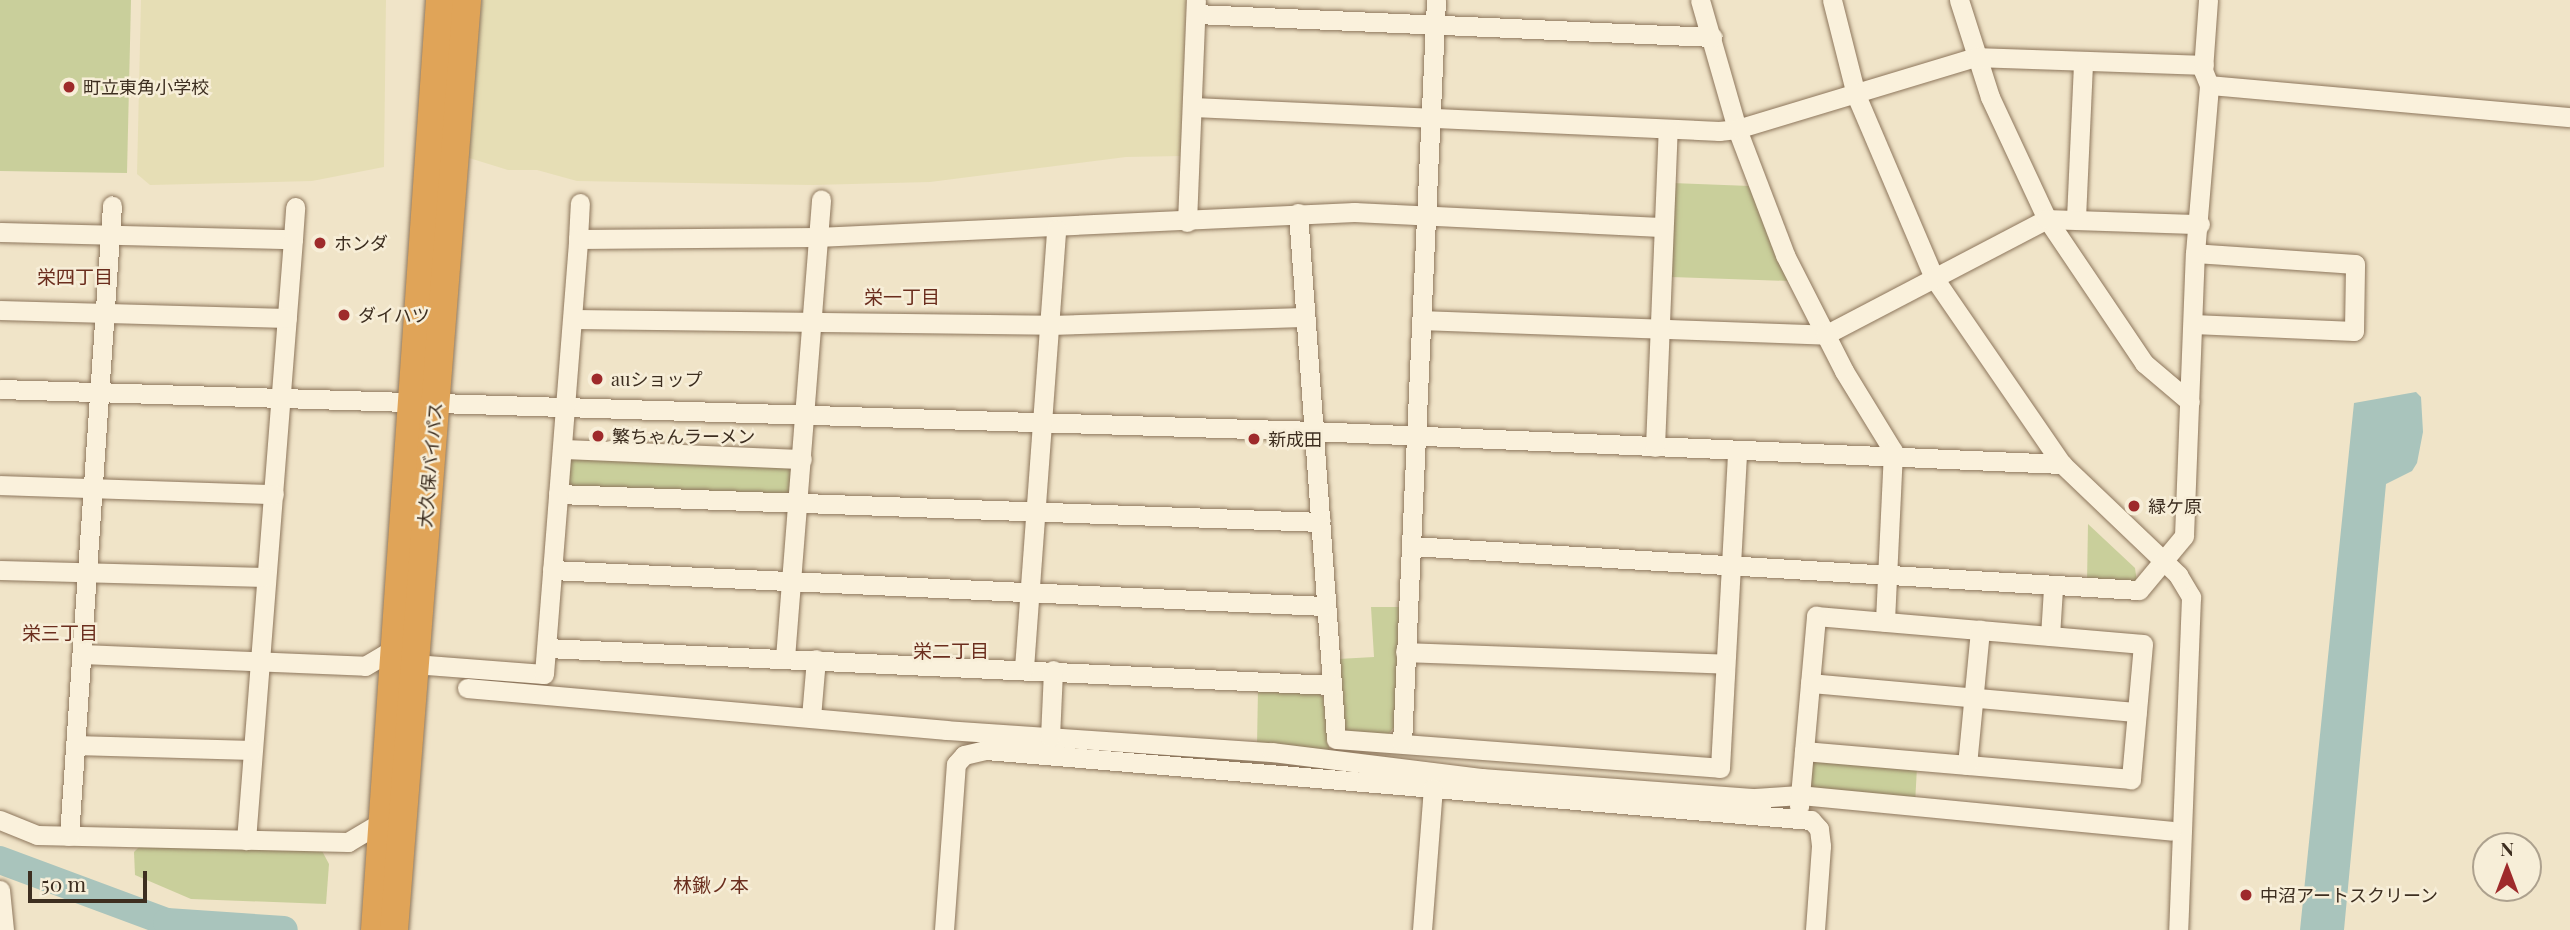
<!DOCTYPE html>
<html>
<head>
<meta charset="utf-8">
<style>
  body { margin:0 }
  #map { position:relative; width:2570px; height:930px; overflow:hidden; background:#f0e4c8; font-family:"Playfair Display","Noto Sans JP",serif }
  div>[style] { position:absolute }
  .farmland>* { inset:0; background:#e6deb5 }
  .green>* { inset:0; background:#c9cf9b }
  .water>* { inset:0; background:#a9c4bc }
  .river>* { height:28px; margin:-14px; padding:0 14px; transform-origin:14px; border-radius:14px; background:#a9c4bc }
  .roads { filter:drop-shadow(0 0 2px #8d765c) drop-shadow(0 0 2px #8d765c) }
  .minor>* { height:19px; margin:-9.5px; padding:0 9.5px; transform-origin:9.5px; border-radius:9.5px; background:#faf1dc }
  .highway>* { height:28px; margin:-14px; padding:0 14px; transform-origin:14px; border-radius:14px; background:#e0a458 }
  .dots>* { width:19px; height:19px; translate:-50% -50%; box-sizing:border-box; border:4px solid #f7eed8; border-radius:50% }
  span { translate:-50% -50%; white-space:nowrap; text-align:center; line-height:1.15; -webkit-text-stroke:5px #f7eed8; paint-order:stroke }
  .poi-label { font-size:18px; color:#3d2e20 }
  .left { translate:0 -50%; text-align:left }
  .street-label { font-size:18px; color:#3d2e20 }
  .neighbourhood-label { font-size:19px; color:#6b2e1e }
  .north { position:absolute; left:2472px; top:832px; width:70px; height:70px; box-sizing:border-box; background:#f7eed8; border:2px solid #ada18e; border-radius:50%; rotate:0deg; font-size:19px; font-weight:700; line-height:28px; text-align:center; color:#3d2e20 }
  .north::after { content:''; display:block; margin:auto; width:24px; height:32px; background:#9e2a2b; clip-path:polygon(50% 0,100% 100%,50% 72%,0 100%) }
  .scale { position:absolute; left:28px; top:871px; width:119px; height:32px; box-sizing:border-box; border:4px solid #3d2e20; border-top:0; padding-left:9px; font-size:21px; line-height:24px; white-space:nowrap; color:#3d2e20; -webkit-text-stroke:5px #f7eed8; paint-order:stroke }
</style>
</head>
<body>
<div id="map">
  <div class="farmland">
    <i style="clip-path:polygon(141px 0,386px 0,384px 167px,312px 181px,150px 185px,137px 174px)"></i>
    <i style="clip-path:polygon(482px 0,1186px 0,1181px 156px,1126px 157px,930px 182px,813px 185px,577px 181px,537px 170px,508px 170px,466px 157px)"></i>
  </div>
  <div class="green">
    <i style="clip-path:polygon(0 0,131px 0,127px 173px,0 171px)"></i>
    <i style="clip-path:polygon(1672px 183px,1750px 186px,1790px 281px,1671px 277px)"></i>
    <i style="clip-path:polygon(567px 459px,794px 462px,793px 491px,787px 498px,571px 490px,566px 484px)"></i>
    <i style="clip-path:polygon(2088px 524px,2135px 568px,2137px 582px,2087px 582px)"></i>
    <i style="clip-path:polygon(1371px 607px,1401px 607px,1395px 726px,1387px 736px,1350px 734px,1342px 727px,1338px 659px,1374px 657px)"></i>
    <i style="clip-path:polygon(1258px 689px,1317px 692px,1323px 697px,1330px 754px,1257px 745px)"></i>
    <i style="clip-path:polygon(1813px 756px,1917px 767px,1915px 804px,1809px 794px)"></i>
    <i style="clip-path:polygon(142px 844px,321px 849px,329px 864px,326px 904px,191px 899px,135px 875px,134px 852px)"></i>
  </div>
  <div class="water">
    <i style="clip-path:polygon(2416px 392px,2421px 397px,2423px 432px,2417px 463px,2412px 471px,2386px 484px,2344px 930px,2300px 930px,2354px 403px)"></i>
  </div>
  <div class="river">
    <i style="left:0;top:860px;width:178px;rotate:20.4deg"></i>
    <i style="left:167px;top:922px;width:117px;rotate:3.9deg"></i>
  </div>
  <div class="roads">
    <div class="minor">
      <i style="left:1700px;top:0;width:134px;rotate:74deg"></i>
      <i style="left:1737px;top:129px;width:135px;rotate:69.1deg"></i>
      <i style="left:1785px;top:255px;width:130px;rotate:63deg"></i>
      <i style="left:1844px;top:371px;width:94px;rotate:58.5deg"></i>
      <i style="left:1893px;top:451px;width:171px;rotate:92.7deg"></i>
      <i style="left:1832px;top:0;width:98px;rotate:75.8deg"></i>
      <i style="left:1856px;top:95px;width:199px;rotate:66.9deg"></i>
      <i style="left:1934px;top:278px;width:226px;rotate:55.5deg"></i>
      <i style="left:2062px;top:464px;width:161px;rotate:43.7deg"></i>
      <i style="left:2178px;top:575px;width:26px;rotate:59deg"></i>
      <i style="left:2191px;top:597px;width:333px;rotate:92.2deg"></i>
      <i style="left:1959px;top:0;width:102px;rotate:72.3deg"></i>
      <i style="left:1990px;top:97px;width:135px;rotate:65deg"></i>
      <i style="left:2047px;top:219px;width:174px;rotate:56deg"></i>
      <i style="left:2144px;top:363px;width:60px;rotate:40.3deg"></i>
      <i style="left:1196px;top:14px;width:517px;rotate:2.55deg"></i>
      <i style="left:2209px;top:85px;width:362px;rotate:5.1deg"></i>
      <i style="left:1193px;top:107px;width:527px;rotate:2.61deg"></i>
      <i style="left:1719px;top:131px;width:18px;rotate:-6deg"></i>
      <i style="left:1737px;top:129px;width:250px;rotate:-16.8deg"></i>
      <i style="left:1976px;top:57px;width:228px;rotate:2deg"></i>
      <i style="left:1298px;top:213px;width:527px;rotate:85.87deg"></i>
      <i style="left:1336px;top:739px;width:385px;rotate:4.3deg"></i>
      <i style="left:1720px;top:768px;width:316px;rotate:-86.9deg"></i>
      <i style="left:2076px;top:218px;width:157px;rotate:-87.4deg"></i>
      <i style="left:1187px;top:222px;width:222px;rotate:-87.7deg"></i>
      <i style="left:0;top:232px;width:293px;rotate:1.4deg"></i>
      <i style="left:293px;top:239px;width:603px;rotate:94.47deg"></i>
      <i style="left:293px;top:239px;width:32px;rotate:-86deg"></i>
      <i style="left:578px;top:239px;width:36px;rotate:-87deg"></i>
      <i style="left:0;top:310px;width:287px;rotate:1.6deg"></i>
      <i style="left:573px;top:319px;width:477px;rotate:0.7deg"></i>
      <i style="left:1050px;top:325px;width:253px;rotate:-1.8deg"></i>
      <i style="left:1422px;top:320px;width:403px;rotate:2.1deg"></i>
      <i style="left:1825px;top:335px;width:250px;rotate:-27.6deg"></i>
      <i style="left:2047px;top:219px;width:153px;rotate:1.9deg"></i>
      <i style="left:2193px;top:324px;width:161px;rotate:2.5deg"></i>
      <i style="left:2354px;top:331px;width:67px;rotate:-89.1deg"></i>
      <i style="left:2355px;top:264px;width:160px;rotate:-176.1deg"></i>
      <i style="left:0;top:389px;width:1313px;rotate:1.83deg"></i>
      <i style="left:1312px;top:431px;width:751px;rotate:2.52deg"></i>
      <i style="left:1655px;top:447px;width:317px;rotate:-87.7deg"></i>
      <i style="left:562px;top:449px;width:240px;rotate:2.4deg"></i>
      <i style="left:0;top:485px;width:274px;rotate:1.9deg"></i>
      <i style="left:558px;top:494px;width:763px;rotate:2.1deg"></i>
      <i style="left:1411px;top:546px;width:729px;rotate:3.46deg"></i>
      <i style="left:2139px;top:590px;width:70px;rotate:-50.2deg"></i>
      <i style="left:2184px;top:536px;width:283px;rotate:-87.8deg"></i>
      <i style="left:2195px;top:253px;width:169px;rotate:-85.2deg"></i>
      <i style="left:2209px;top:85px;width:16px;rotate:-112deg"></i>
      <i style="left:2203px;top:70px;width:70px;rotate:-85.9deg"></i>
      <i style="left:0;top:570px;width:265px;rotate:1.5deg"></i>
      <i style="left:552px;top:570px;width:774px;rotate:2.67deg"></i>
      <i style="left:1816px;top:616px;width:328px;rotate:4.9deg"></i>
      <i style="left:2143px;top:644px;width:136px;rotate:95.1deg"></i>
      <i style="left:2131px;top:779px;width:328px;rotate:-175.1deg"></i>
      <i style="left:1804px;top:751px;width:136px;rotate:-84.9deg"></i>
      <i style="left:2050px;top:636px;width:48px;rotate:-86.4deg"></i>
      <i style="left:547px;top:648px;width:786px;rotate:2.7deg"></i>
      <i style="left:1405px;top:652px;width:320px;rotate:2.1deg"></i>
      <i style="left:82px;top:654px;width:283px;rotate:2.4deg"></i>
      <i style="left:365px;top:666px;width:31px;rotate:-31deg"></i>
      <i style="left:785px;top:658px;width:460px;rotate:-85.5deg"></i>
      <i style="left:414px;top:664px;width:130px;rotate:4.4deg"></i>
      <i style="left:544px;top:674px;width:436px;rotate:-85.5deg"></i>
      <i style="left:578px;top:239px;width:239px;rotate:-0.5deg"></i>
      <i style="left:817px;top:237px;width:538px;rotate:-2.67deg"></i>
      <i style="left:1354px;top:212px;width:307px;rotate:2.8deg"></i>
      <i style="left:1024px;top:668px;width:440px;rotate:-85.8deg"></i>
      <i style="left:1810px;top:683px;width:328px;rotate:5.1deg"></i>
      <i style="left:467px;top:688px;width:481px;rotate:5deg"></i>
      <i style="left:946px;top:730px;width:327px;rotate:3.9deg"></i>
      <i style="left:1272px;top:752px;width:211px;rotate:7.1deg"></i>
      <i style="left:1481px;top:778px;width:275px;rotate:4.2deg"></i>
      <i style="left:1755px;top:798px;width:45px;rotate:-3.8deg"></i>
      <i style="left:1800px;top:795px;width:373px;rotate:5.5deg"></i>
      <i style="left:811px;top:717px;width:58px;rotate:-85.1deg"></i>
      <i style="left:1050px;top:737px;width:67px;rotate:-87.4deg"></i>
      <i style="left:1402px;top:743px;width:744px;rotate:-87.38deg"></i>
      <i style="left:75px;top:745px;width:177px;rotate:1.6deg"></i>
      <i style="left:1967px;top:765px;width:136px;rotate:-84.5deg"></i>
      <i style="left:1799px;top:807px;width:56px;rotate:-84.9deg"></i>
      <i style="left:0;top:820px;width:40px;rotate:22deg"></i>
      <i style="left:37px;top:835px;width:311px;rotate:1.3deg"></i>
      <i style="left:348px;top:842px;width:27px;rotate:-31deg"></i>
      <i style="left:69px;top:836px;width:632px;rotate:-86.1deg"></i>
      <i style="left:0;top:890px;width:40px;rotate:84.3deg"></i>
      <i style="left:944px;top:930px;width:166px;rotate:-85.9deg"></i>
      <i style="left:956px;top:764px;width:12px;rotate:-48deg"></i>
      <i style="left:964px;top:755px;width:23px;rotate:-13deg"></i>
      <i style="left:986px;top:750px;width:828px;rotate:4.85deg"></i>
      <i style="left:1811px;top:820px;width:12px;rotate:48deg"></i>
      <i style="left:1819px;top:829px;width:17px;rotate:83deg"></i>
      <i style="left:1821px;top:846px;width:84px;rotate:94.1deg"></i>
      <i style="left:1422px;top:930px;width:142px;rotate:-85.6deg"></i>
    </div>
    <div class="highway">
      <i style="left:375px;top:930px;width:932px;rotate:-86deg"></i>
      <i style="left:394px;top:930px;width:933px;rotate:-85.51deg"></i>
    </div>
  </div>
  <div class="dots">
    <i style="left:69px;top:87px;background:#9e2a2b"></i>
    <i style="left:320px;top:243px;background:#9e2a2b"></i>
    <i style="left:344px;top:315px;background:#9e2a2b"></i>
    <i style="left:597px;top:379px;background:#9e2a2b"></i>
    <i style="left:598px;top:436px;background:#9e2a2b"></i>
    <i style="left:1254px;top:439px;background:#9e2a2b"></i>
    <i style="left:2134px;top:506px;background:#9e2a2b"></i>
    <i style="left:2246px;top:895px;background:#9e2a2b"></i>
  </div>
  <div class="poi-label">
    <span class="left" style="left:83px;top:87px">町立東角小学校</span>
    <span class="left" style="left:334px;top:243px">ホンダ</span>
    <span class="left" style="left:358px;top:315px">ダイハツ</span>
    <span class="left" style="left:611px;top:379px">auショップ</span>
    <span class="left" style="left:612px;top:436px">繁ちゃんラーメン</span>
    <span class="left" style="left:1268px;top:439px">新成田</span>
    <span class="left" style="left:2148px;top:506px">緑ケ原</span>
    <span class="left" style="left:2260px;top:895px">中沼アートスクリーン</span>
  </div>
  <div class="street-label">
    <span style="left:430px;top:465px;rotate:-85deg">大久保バイパス</span>
  </div>
  <div class="neighbourhood-label">
    <span style="left:75px;top:277px">栄四丁目</span>
    <span style="left:902px;top:297px">栄一丁目</span>
    <span style="left:60px;top:633px">栄三丁目</span>
    <span style="left:951px;top:651px">栄二丁目</span>
    <span style="left:711px;top:885px">林鍬ノ本</span>
  </div>
  <div class="north">N</div>
  <div class="scale">50 m</div>
</div>
</body>
</html>
